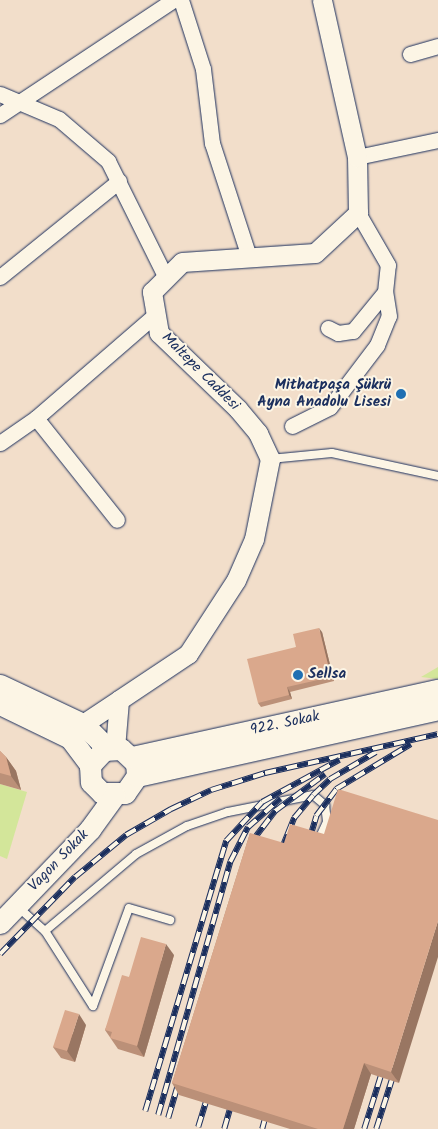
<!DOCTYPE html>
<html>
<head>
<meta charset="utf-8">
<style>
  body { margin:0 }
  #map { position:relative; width:438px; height:1129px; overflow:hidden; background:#f2deca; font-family:Kalam,sans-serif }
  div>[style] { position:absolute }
  .green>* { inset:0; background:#d3e69a }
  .roads { filter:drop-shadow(0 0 1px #1b2f5e) drop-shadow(0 0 1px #1b2f5e) }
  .service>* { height:8px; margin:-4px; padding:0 4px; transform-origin:4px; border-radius:4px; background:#fcf5e5 }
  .minor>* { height:15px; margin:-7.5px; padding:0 7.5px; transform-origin:7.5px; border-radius:7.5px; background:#fcf5e5 }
  .tertiary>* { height:19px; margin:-9.5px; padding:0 9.5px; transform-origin:9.5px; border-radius:9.5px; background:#fcf5e5 }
  .secondary>* { height:21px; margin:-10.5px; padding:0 10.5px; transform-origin:10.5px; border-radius:10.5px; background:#fcf5e5 }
  .rail>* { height:5.5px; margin-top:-2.75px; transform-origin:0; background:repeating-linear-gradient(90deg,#fcf5e5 0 11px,#1b2f5e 0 22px); box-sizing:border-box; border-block:1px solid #1b2f5e }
  .wall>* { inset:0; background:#bb9078 }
  .shaded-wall>* { inset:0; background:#997662 }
  .building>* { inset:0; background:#daa88c }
  .dots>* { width:14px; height:14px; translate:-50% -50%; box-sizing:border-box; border:2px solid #fcf5e5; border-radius:50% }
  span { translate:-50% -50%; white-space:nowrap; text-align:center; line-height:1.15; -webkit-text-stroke:4px #fcf5e5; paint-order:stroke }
  .street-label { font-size:15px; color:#1b2f5e }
  .poi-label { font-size:15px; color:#1b2f5e; font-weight:700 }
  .right { translate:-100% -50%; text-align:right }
  .left { translate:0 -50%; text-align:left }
</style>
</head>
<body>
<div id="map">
  <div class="green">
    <i style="clip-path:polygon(438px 667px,438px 679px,421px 677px)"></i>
    <i style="clip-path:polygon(0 784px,27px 792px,7px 859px,0 856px)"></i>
  </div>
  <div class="roads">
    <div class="service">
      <i style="left:270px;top:459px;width:62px;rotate:-5.5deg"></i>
      <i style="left:332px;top:453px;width:108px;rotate:12.2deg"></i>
      <i style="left:18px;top:907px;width:36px;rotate:42deg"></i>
      <i style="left:45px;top:931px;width:89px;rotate:57.4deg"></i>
      <i style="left:93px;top:1006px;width:104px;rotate:-69.8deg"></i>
      <i style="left:129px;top:908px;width:43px;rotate:16.3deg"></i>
      <i style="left:45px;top:931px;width:119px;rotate:-40.2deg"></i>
      <i style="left:136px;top:854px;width:58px;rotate:-28.8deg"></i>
      <i style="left:187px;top:826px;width:43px;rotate:-18.9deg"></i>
      <i style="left:228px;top:812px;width:87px;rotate:-11.3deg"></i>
      <i style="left:313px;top:795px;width:16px;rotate:40deg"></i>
      <i style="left:325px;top:805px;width:17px;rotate:83deg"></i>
      <i style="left:327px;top:822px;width:21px;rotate:115deg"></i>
    </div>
    <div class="minor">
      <i style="left:181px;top:0;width:72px;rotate:72.3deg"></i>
      <i style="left:203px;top:69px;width:75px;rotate:83.1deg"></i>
      <i style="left:212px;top:143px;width:120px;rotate:72deg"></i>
      <i style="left:410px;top:54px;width:29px;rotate:-16deg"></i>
      <i style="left:0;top:94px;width:64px;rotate:23deg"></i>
      <i style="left:59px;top:119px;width:65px;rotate:40.6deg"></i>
      <i style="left:108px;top:161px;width:131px;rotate:63.6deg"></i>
      <i style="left:0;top:115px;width:208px;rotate:-33.6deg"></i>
      <i style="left:357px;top:157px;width:83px;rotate:-11.9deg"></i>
      <i style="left:0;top:277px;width:153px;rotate:-38.9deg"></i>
      <i style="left:328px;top:328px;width:11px;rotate:27deg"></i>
      <i style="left:338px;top:333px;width:15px;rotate:-8deg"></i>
      <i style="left:353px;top:331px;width:50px;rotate:-50.6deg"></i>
      <i style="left:385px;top:292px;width:27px;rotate:-84deg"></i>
      <i style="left:388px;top:265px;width:60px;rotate:-120deg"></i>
      <i style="left:36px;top:418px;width:130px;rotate:51.5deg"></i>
      <i style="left:292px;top:426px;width:42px;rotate:-26.6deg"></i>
      <i style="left:330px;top:407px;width:78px;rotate:-52.8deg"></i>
      <i style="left:377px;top:345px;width:31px;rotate:-68deg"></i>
      <i style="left:389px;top:316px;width:24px;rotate:-99deg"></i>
      <i style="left:0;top:443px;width:44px;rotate:-34.8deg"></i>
      <i style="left:36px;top:418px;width:159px;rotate:-40.9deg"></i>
    </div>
    <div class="tertiary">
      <i style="left:83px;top:724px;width:43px;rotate:-33.7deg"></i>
      <i style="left:115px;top:748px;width:48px;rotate:-85.2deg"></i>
      <i style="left:119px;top:700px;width:83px;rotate:-33.7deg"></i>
      <i style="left:188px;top:654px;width:88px;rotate:-57deg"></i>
      <i style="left:236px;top:580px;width:45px;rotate:-66.3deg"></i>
      <i style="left:254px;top:539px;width:82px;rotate:-78.7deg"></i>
      <i style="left:270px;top:459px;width:29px;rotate:-115deg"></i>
      <i style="left:258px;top:433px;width:31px;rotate:-130deg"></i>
      <i style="left:238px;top:409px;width:110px;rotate:-136.1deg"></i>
      <i style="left:159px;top:333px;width:42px;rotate:-99.7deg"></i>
      <i style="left:152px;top:292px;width:42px;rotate:-45deg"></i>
      <i style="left:182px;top:262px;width:133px;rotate:-3.9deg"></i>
      <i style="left:315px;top:253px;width:59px;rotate:-42.9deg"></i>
      <i style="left:358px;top:213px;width:56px;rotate:-91deg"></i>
      <i style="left:357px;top:157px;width:161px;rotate:-102.6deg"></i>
    </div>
    <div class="secondary">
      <i style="left:0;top:685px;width:92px;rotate:25.2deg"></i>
      <i style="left:83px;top:724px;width:35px;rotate:45deg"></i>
      <i style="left:0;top:704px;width:78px;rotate:25.9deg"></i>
      <i style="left:70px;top:738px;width:34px;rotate:53deg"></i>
      <i style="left:90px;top:765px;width:17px;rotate:87deg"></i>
      <i style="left:91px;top:782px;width:16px;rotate:45deg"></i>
      <i style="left:102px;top:793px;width:23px"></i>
      <i style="left:125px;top:793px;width:21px;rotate:-55deg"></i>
      <i style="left:137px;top:776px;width:13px;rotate:-94deg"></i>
      <i style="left:136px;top:763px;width:21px;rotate:-137deg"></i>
      <i style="left:121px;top:749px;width:17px;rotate:177deg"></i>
      <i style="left:104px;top:750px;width:21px;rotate:133deg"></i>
      <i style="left:132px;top:757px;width:313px;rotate:-12.4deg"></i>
      <i style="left:137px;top:776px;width:308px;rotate:-12.5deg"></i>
      <i style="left:0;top:923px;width:130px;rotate:-46.2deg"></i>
      <i style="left:90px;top:829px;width:41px;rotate:-54deg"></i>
    </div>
  </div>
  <div class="rail">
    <i style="left:308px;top:843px;width:28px;rotate:-73deg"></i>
    <i style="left:316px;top:816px;width:34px;rotate:-53deg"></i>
    <i style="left:336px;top:789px;width:87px;rotate:-31deg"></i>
    <i style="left:249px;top:845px;width:43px;rotate:-52.6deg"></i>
    <i style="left:275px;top:811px;width:62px;rotate:-36.5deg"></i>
    <i style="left:279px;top:855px;width:40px;rotate:-68deg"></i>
    <i style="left:294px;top:818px;width:30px;rotate:-50deg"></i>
    <i style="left:313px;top:795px;width:23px;rotate:-43deg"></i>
    <i style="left:330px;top:779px;width:53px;rotate:-30.4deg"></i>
    <i style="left:0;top:954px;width:107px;rotate:-45.8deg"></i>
    <i style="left:75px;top:877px;width:66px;rotate:-39.5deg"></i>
    <i style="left:126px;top:835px;width:52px;rotate:-30deg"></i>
    <i style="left:171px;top:809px;width:44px;rotate:-25.4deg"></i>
    <i style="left:211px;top:790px;width:57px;rotate:-17.5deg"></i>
    <i style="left:265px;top:773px;width:177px;rotate:-12.7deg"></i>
    <i style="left:145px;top:1111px;width:282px;rotate:-73.3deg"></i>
    <i style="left:226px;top:841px;width:53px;rotate:-47.3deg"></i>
    <i style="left:262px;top:802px;width:88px;rotate:-28.6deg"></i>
    <i style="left:158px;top:1115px;width:263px;rotate:-74.1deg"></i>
    <i style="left:230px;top:862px;width:39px;rotate:-63deg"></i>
    <i style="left:248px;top:827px;width:43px;rotate:-41.2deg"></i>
    <i style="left:168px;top:1118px;width:43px;rotate:-73.7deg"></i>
    <i style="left:198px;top:1127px;width:39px;rotate:-73deg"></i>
    <i style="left:224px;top:1129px;width:32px;rotate:-74deg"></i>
    <i style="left:262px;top:1129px;width:23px;rotate:-75deg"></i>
    <i style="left:364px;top:1129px;width:67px;rotate:-72.6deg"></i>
    <i style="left:376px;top:1129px;width:63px;rotate:-72.4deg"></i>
  </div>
  <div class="wall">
    <i style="clip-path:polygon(322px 632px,334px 681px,290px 692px,292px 699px,261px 707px,258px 703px,296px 647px)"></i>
    <i style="clip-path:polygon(0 751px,6px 757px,16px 771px,21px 790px,0 784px)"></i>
    <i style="clip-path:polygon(250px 833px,399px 1083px,371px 1074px,354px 1129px,290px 1129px,179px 1095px,172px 1083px)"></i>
    <i style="clip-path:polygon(174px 955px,144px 1057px,118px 1049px,105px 1030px,129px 977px)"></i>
    <i style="clip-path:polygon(86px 1025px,75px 1062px,61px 1058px,53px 1047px)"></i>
  </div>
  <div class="shaded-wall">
    <i style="clip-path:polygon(319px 628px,322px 632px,334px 681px,331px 677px)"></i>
    <i style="clip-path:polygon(287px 687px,290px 692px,292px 699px,289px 695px)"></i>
    <i style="clip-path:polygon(6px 757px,16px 771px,21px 790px,11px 776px)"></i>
    <i style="clip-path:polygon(438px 921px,438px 957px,399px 1083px,391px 1072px)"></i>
    <i style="clip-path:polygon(166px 944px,174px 955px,144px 1057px,137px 1046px)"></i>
    <i style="clip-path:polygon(79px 1014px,86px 1025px,75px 1062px,67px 1051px)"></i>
    <i style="clip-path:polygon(364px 1063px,371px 1074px,354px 1129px,343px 1129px)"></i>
  </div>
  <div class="building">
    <i style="clip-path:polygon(319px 628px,331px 677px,287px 687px,289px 695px,258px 703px,247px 659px,296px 647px,293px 634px)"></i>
    <i style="clip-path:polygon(0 751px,6px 757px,11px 776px,0 773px)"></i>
    <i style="clip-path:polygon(338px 789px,438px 820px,438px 921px,391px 1072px,364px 1063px,343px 1129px,318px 1129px,172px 1083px,250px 833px,284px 843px,290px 824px,324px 834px)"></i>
    <i style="clip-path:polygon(141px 937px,166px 944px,137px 1046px,110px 1038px,112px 1032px,105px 1030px,122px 975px,129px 977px)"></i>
    <i style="clip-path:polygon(65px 1010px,79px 1014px,67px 1051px,53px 1047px)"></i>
  </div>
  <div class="dots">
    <i style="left:401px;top:394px;background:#1f6fb2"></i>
    <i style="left:298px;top:675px;background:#1f6fb2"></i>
  </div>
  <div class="street-label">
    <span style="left:200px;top:372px;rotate:45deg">Maltepe Caddesi</span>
    <span style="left:285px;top:724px;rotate:-12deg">922. Sokak</span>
    <span style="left:59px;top:861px;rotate:-46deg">Vagon Sokak</span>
  </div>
  <div class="poi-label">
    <span class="right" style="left:391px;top:394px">Mithatpaşa Şükrü<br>Ayna Anadolu Lisesi</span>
    <span class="left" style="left:308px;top:675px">Sellsa</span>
  </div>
</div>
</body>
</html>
